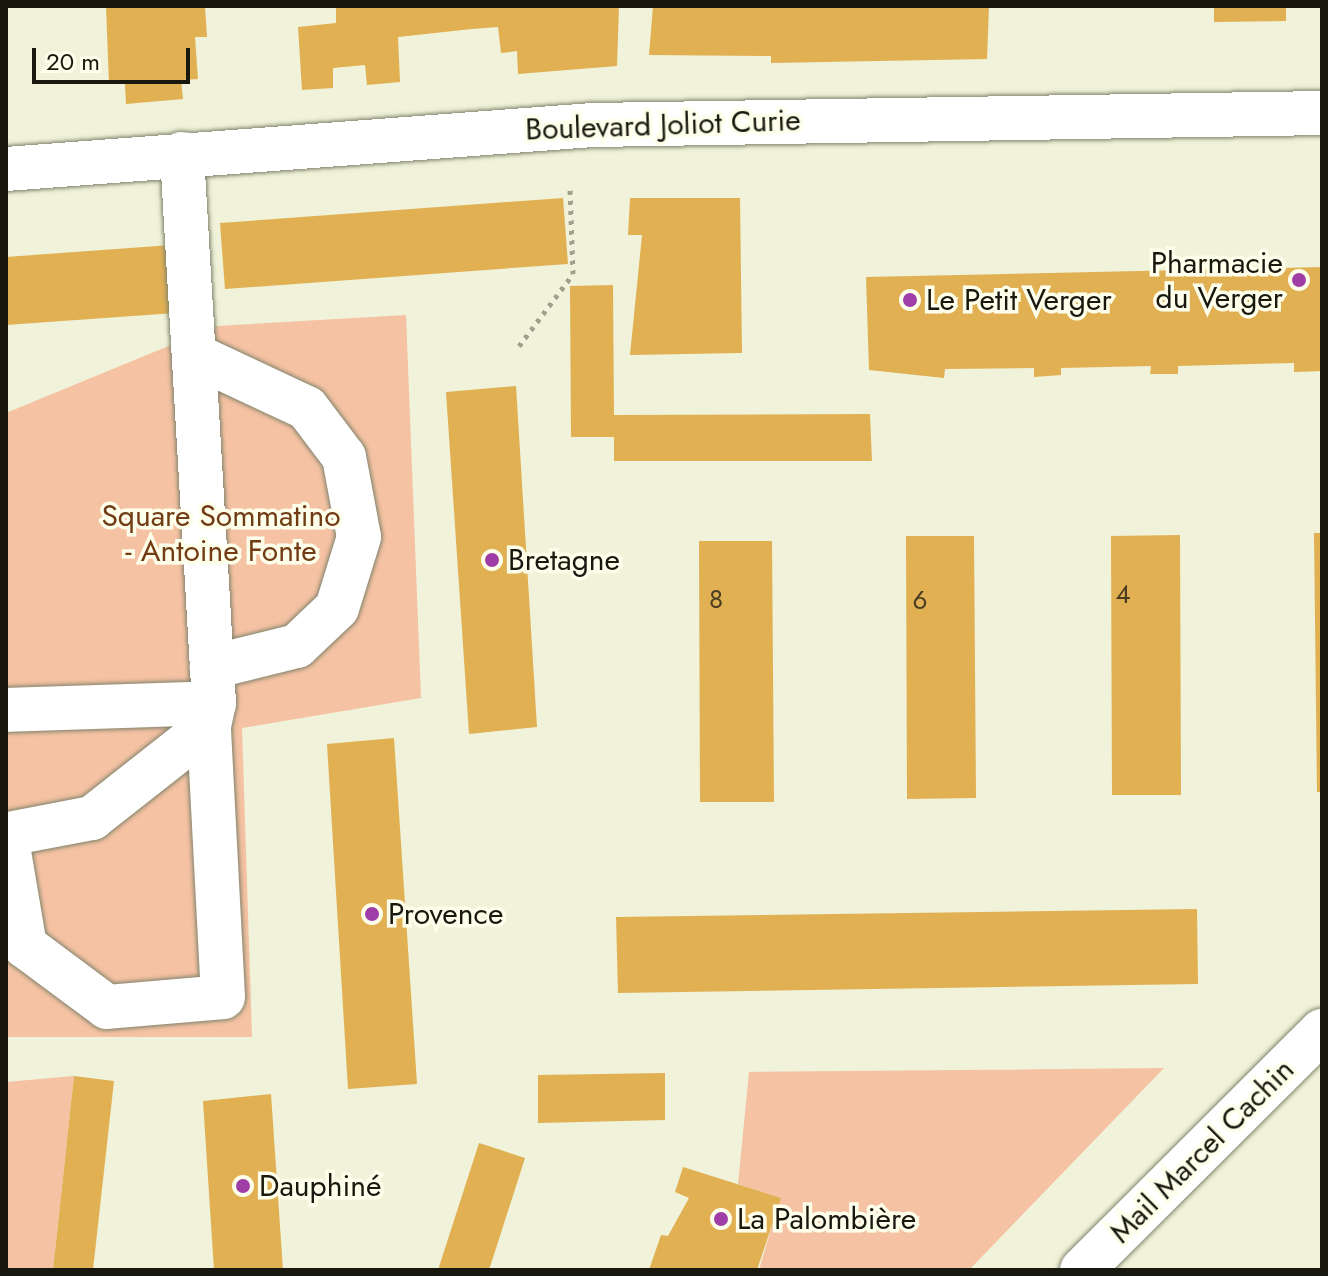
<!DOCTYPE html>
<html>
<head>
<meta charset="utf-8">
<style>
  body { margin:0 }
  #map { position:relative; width:1328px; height:1276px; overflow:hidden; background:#f0f2d9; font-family:Jost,sans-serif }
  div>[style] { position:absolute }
  .green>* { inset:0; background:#f5c2a3 }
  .building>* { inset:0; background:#e0b053 }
  .path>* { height:5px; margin-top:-2.5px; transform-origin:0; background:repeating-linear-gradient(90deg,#a0a18e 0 4px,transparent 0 10px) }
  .roads { filter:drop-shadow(0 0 2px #81836c) drop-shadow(0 0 2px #81836c) }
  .minor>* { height:44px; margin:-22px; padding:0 22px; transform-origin:22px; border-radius:22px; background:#fff }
  .dots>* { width:22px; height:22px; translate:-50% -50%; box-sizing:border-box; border:4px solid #fdffeb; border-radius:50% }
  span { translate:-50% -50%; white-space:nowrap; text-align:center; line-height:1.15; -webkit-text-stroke:7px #fdffeb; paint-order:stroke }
  .number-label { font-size:26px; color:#4a3e20 }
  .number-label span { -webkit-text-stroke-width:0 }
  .street-label { font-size:30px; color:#18180f }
  .poi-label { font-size:30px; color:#18180f }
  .right { translate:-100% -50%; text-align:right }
  .left { translate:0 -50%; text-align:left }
  .park-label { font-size:30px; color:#713b14 }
  .frame { position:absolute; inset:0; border:8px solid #18180f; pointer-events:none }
  .scale { position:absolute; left:32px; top:48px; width:158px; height:36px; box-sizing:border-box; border:4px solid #18180f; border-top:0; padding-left:10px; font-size:24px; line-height:28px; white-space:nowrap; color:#18180f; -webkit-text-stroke:6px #fdffeb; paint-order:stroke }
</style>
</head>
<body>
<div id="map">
  <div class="green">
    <i style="clip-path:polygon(406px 315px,421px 698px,242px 728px,252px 1037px,6px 1037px,6px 413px,217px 326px)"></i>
    <i style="clip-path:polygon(1164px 1068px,969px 1270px,759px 1270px,780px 1198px,738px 1184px,749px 1072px)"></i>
    <i style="clip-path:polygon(74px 1076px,53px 1270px,6px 1270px,6px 1082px)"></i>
  </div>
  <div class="building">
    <i style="clip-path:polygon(106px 6px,205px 6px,207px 37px,195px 37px,198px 79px,181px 80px,183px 99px,126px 104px,125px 84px,109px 84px)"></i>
    <i style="clip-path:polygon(336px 6px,619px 6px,617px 66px,518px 74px,517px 51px,501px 53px,498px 27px,472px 29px,398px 37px,400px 82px,367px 85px,365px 65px,333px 68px,333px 88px,302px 90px,298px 27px,336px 23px)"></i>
    <i style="clip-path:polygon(653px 6px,989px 6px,987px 59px,771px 63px,771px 56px,649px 55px)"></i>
    <i style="clip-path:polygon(1214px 6px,1286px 6px,1286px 21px,1214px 22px)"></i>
    <i style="clip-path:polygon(563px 198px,568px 264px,225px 289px,220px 223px)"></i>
    <i style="clip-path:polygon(630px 198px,740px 198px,742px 353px,630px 355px,642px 235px,628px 235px)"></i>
    <i style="clip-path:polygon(171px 245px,175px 313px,6px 325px,6px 257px)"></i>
    <i style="clip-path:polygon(1322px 267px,1322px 371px,1294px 372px,1294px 363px,1178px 366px,1178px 374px,1150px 374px,1151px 366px,1061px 368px,1061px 375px,1034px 377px,1034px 368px,945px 369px,944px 378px,869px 370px,866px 277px)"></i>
    <i style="clip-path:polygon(613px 285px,614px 415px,870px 414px,872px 461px,614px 461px,614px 437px,571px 437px,570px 286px)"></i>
    <i style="clip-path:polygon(516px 386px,537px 727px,469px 734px,446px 392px)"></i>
    <i style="clip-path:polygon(1314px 533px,1322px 533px,1322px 792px,1317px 792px)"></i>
    <i style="clip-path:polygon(1180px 535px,1181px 795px,1112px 795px,1111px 536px)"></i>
    <i style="clip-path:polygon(906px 536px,974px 536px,976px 798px,907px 799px)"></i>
    <i style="clip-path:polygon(699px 541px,772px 541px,774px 802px,700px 802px)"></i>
    <i style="clip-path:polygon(394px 738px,417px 1084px,348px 1089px,327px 744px)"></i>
    <i style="clip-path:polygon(1197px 909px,1198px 984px,618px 993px,616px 917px)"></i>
    <i style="clip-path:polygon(665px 1073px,665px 1120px,538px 1123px,538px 1075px)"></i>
    <i style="clip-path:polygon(74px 1076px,114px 1081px,93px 1270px,53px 1270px)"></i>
    <i style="clip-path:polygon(271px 1094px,283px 1270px,214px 1270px,203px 1101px)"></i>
    <i style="clip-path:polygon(479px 1143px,525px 1158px,489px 1270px,438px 1270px)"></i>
    <i style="clip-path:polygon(683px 1167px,781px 1198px,757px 1270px,649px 1270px,661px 1235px,668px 1236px,689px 1198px,675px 1192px)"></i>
  </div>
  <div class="path">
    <i style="left:519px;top:346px;width:90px;rotate:-53.1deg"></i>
    <i style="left:573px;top:274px;width:86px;rotate:-92deg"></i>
  </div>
  <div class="roads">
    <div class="minor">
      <i style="left:6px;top:169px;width:589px;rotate:-4.29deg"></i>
      <i style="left:593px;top:125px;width:729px;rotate:-0.94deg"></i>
      <i style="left:198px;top:357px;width:120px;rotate:25.1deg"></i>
      <i style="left:307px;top:408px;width:61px;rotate:52.9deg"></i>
      <i style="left:344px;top:457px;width:81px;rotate:79.4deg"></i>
      <i style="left:359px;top:537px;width:74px;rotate:107.2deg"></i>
      <i style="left:337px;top:608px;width:55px;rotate:136.5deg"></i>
      <i style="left:297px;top:646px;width:88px;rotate:166.1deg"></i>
      <i style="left:6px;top:710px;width:208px;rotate:-1.9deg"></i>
      <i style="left:214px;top:703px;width:550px;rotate:-93.34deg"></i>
      <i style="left:6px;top:834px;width:114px;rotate:80.4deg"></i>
      <i style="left:25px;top:946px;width:102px;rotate:36.6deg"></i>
      <i style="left:107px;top:1007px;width:116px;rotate:-4.9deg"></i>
      <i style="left:223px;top:997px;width:271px;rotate:-93deg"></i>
      <i style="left:8px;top:834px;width:86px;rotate:-10.8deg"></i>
      <i style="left:92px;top:818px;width:149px;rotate:-38.2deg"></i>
      <i style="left:209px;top:726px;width:24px;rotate:-78deg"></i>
      <i style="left:1082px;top:1270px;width:339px;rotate:-44.9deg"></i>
    </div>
  </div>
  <div class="dots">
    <i style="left:1299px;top:280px;background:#9f3ea6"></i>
    <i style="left:910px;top:300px;background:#9f3ea6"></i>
    <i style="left:492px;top:560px;background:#9f3ea6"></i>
    <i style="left:372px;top:914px;background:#9f3ea6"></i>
    <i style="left:243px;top:1186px;background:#9f3ea6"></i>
    <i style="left:721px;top:1219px;background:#9f3ea6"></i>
  </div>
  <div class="number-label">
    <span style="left:1123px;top:595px">4</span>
    <span style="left:716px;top:600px">8</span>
    <span style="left:920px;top:601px">6</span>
  </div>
  <div class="street-label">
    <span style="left:663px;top:125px;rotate:-2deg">Boulevard Joliot Curie</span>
    <span style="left:1202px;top:1151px;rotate:-45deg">Mail Marcel Cachin</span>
  </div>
  <div class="poi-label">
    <span class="right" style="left:1283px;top:280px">Pharmacie<br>du Verger</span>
    <span class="left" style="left:926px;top:300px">Le Petit Verger</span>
    <span class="left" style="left:508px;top:560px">Bretagne</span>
    <span class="left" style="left:388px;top:914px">Provence</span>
    <span class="left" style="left:259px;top:1186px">Dauphiné</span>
    <span class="left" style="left:737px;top:1219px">La Palombière</span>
  </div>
  <div class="park-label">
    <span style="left:221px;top:533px">Square Sommatino<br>- Antoine Fonte</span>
  </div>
  <div class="frame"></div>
  <div class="scale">20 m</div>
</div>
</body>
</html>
